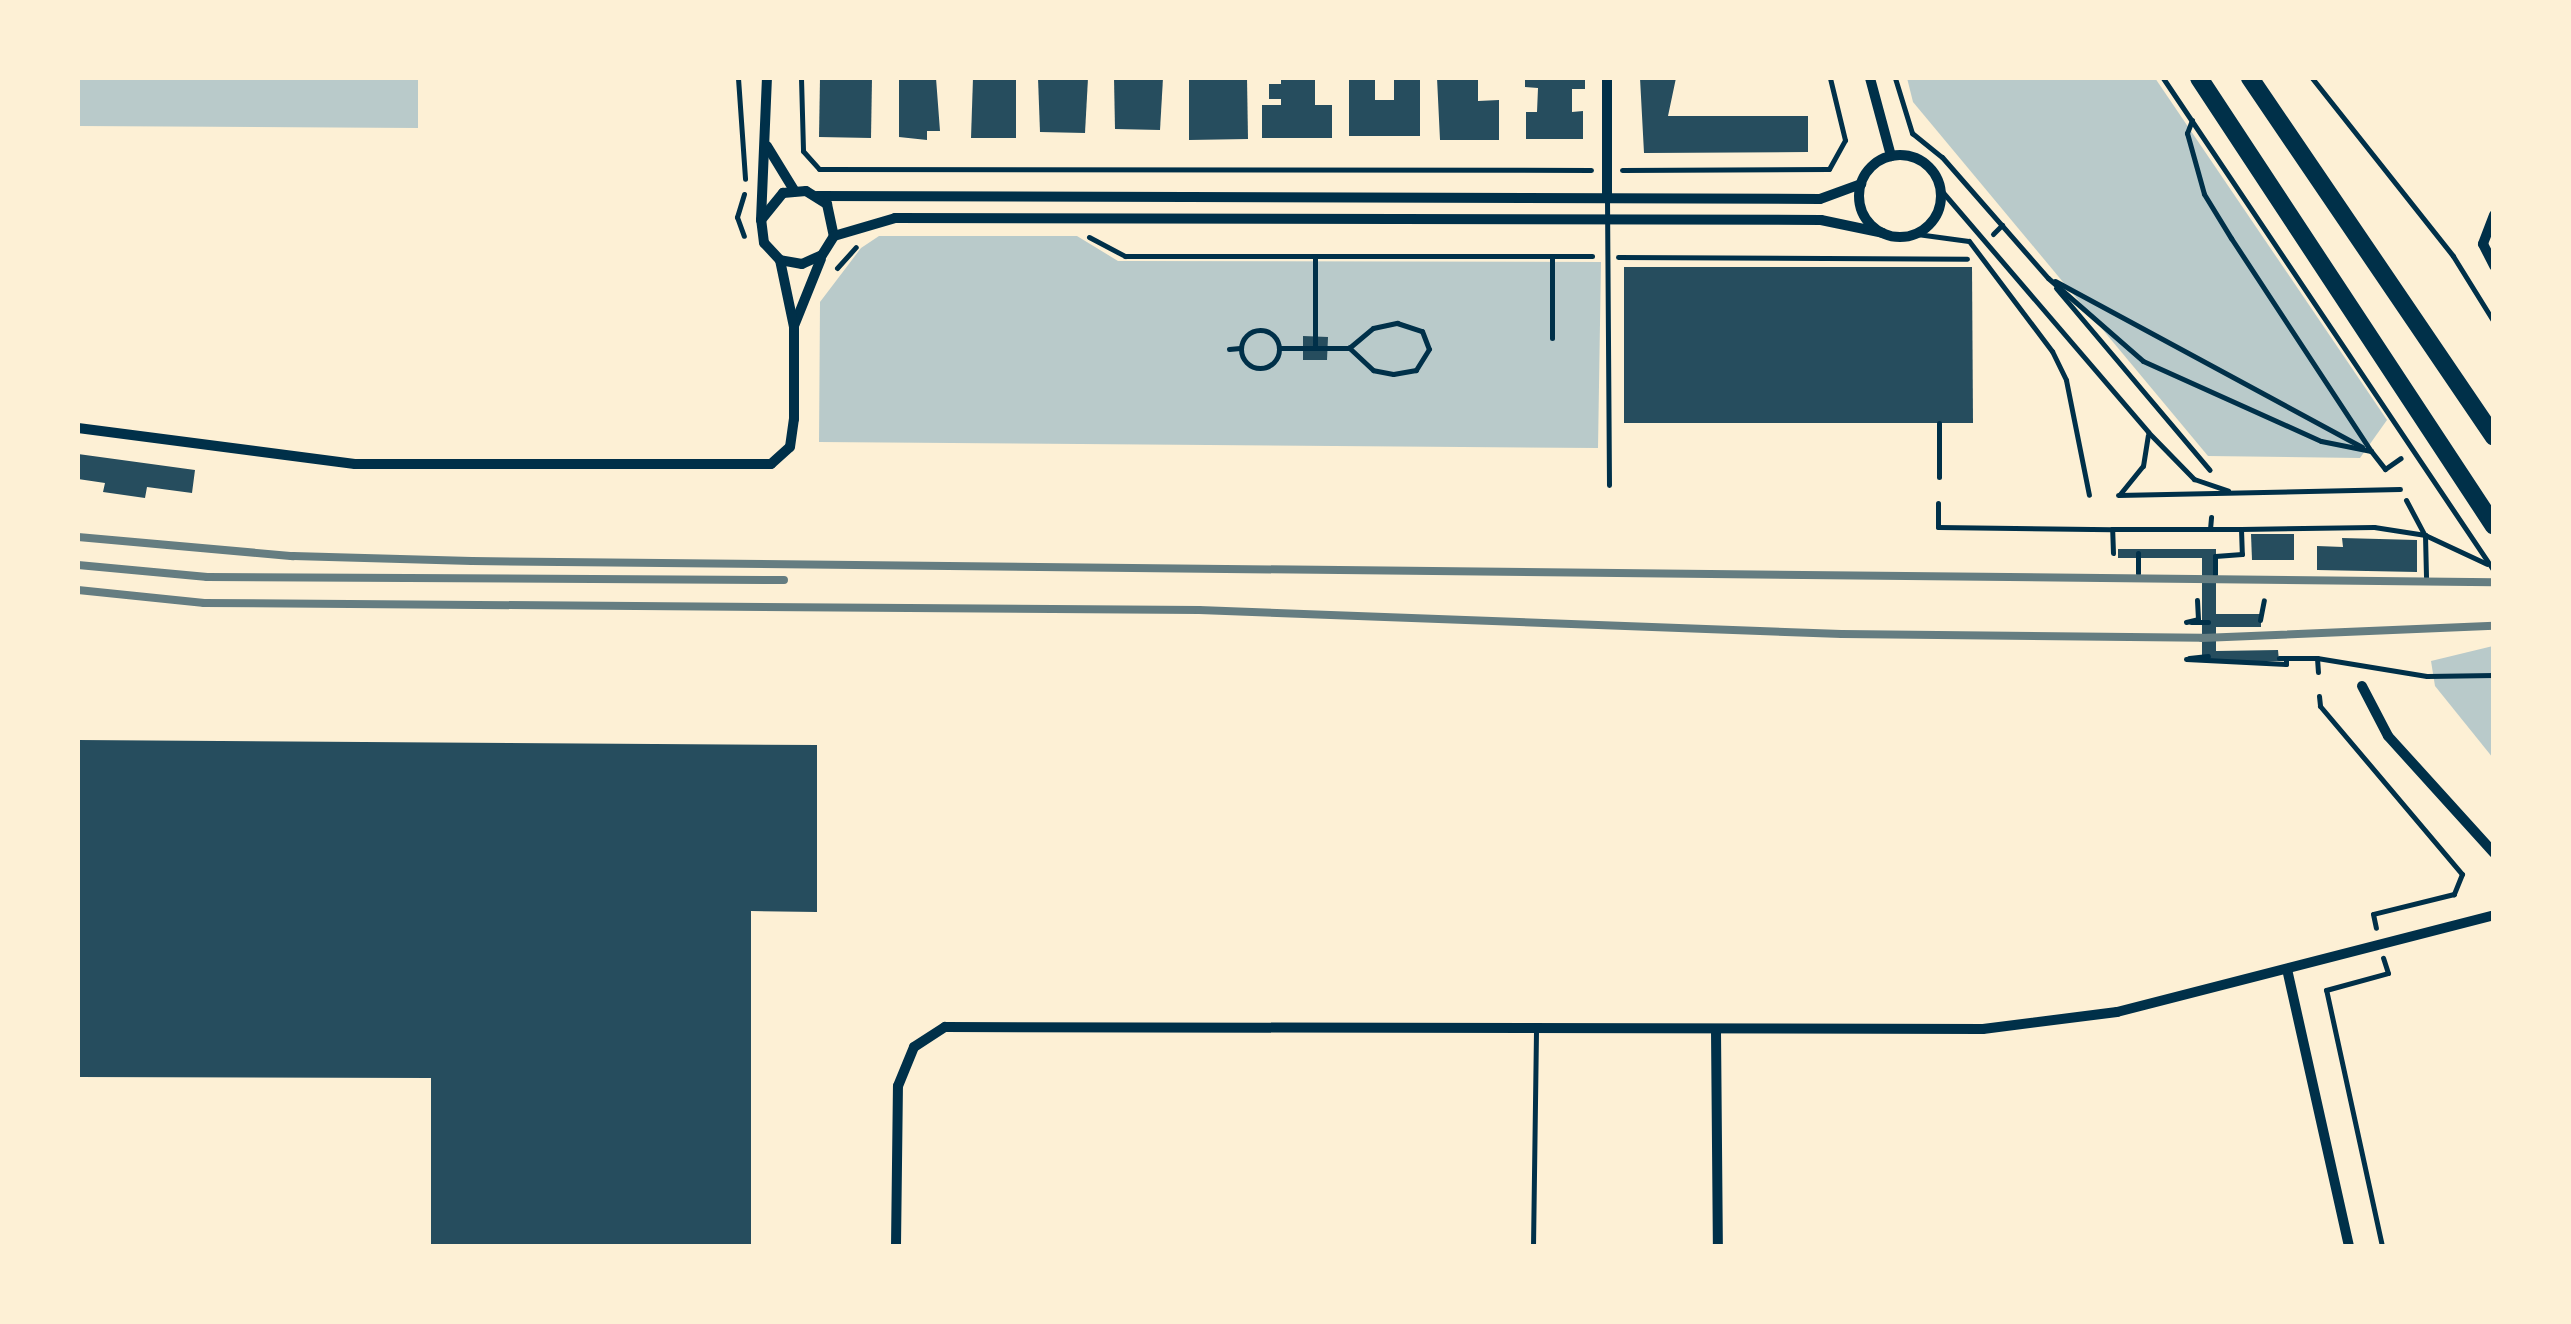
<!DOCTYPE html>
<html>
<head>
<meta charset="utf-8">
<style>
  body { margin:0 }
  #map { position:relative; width:2571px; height:1324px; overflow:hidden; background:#fdf0d5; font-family:"Asap Condensed",sans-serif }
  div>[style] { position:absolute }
  .green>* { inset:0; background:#b9caca }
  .building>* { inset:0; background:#264d5e }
  .path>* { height:5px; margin:-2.5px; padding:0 2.5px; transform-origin:2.5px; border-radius:2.5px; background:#003049 }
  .path>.ring { margin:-2.5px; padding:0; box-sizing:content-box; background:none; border:5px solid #003049; border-radius:50% }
  .service>* { height:5px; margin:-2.5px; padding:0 2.5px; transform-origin:2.5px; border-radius:2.5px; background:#003049 }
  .minor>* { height:10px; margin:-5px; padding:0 5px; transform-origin:5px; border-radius:5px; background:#003049 }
  .minor>.ring { margin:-5px; padding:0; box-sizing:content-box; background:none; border:10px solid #003049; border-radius:50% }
  .trunk>* { height:18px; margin:-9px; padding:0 9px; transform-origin:9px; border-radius:9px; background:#003049 }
  .rail>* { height:8px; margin:-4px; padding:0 4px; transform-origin:4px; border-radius:4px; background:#657d81 }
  span { translate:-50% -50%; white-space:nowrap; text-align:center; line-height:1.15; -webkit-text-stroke:10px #fdf0d5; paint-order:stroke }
  .frame { position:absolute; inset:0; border:80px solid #fdf0d5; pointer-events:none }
</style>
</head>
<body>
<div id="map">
  <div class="green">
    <i style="clip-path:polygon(78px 78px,418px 78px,418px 128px,78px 126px)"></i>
    <i style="clip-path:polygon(1907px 78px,2155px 78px,2387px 420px,2360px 458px,2208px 456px,1913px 102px)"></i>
    <i style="clip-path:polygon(879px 236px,1077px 236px,1118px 261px,1601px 262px,1598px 448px,819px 442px,820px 302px,861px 248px)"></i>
    <i style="clip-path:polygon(2493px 646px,2493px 758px,2435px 686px,2431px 661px)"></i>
  </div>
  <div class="building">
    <i style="clip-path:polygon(820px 78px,872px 78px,871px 138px,819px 137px)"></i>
    <i style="clip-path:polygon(899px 78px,936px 78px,940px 131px,927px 131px,927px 140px,899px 137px)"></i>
    <i style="clip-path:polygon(973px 78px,1016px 78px,1016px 138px,971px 138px)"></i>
    <i style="clip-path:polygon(1038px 78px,1088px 78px,1085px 133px,1040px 132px)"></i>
    <i style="clip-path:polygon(1114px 78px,1163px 78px,1160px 130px,1115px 129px)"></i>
    <i style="clip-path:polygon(1189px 78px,1247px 78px,1248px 139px,1189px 140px)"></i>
    <i style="clip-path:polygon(1281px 78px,1315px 78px,1315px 105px,1332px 105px,1332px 138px,1262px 138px,1262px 105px,1281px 105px,1281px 99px,1269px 99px,1269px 84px,1281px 84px)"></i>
    <i style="clip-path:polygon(1349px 78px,1375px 78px,1375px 100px,1394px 100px,1394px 78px,1420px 78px,1420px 136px,1349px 136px)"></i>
    <i style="clip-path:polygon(1437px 78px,1478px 78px,1478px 101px,1499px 100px,1499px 140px,1440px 140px)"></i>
    <i style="clip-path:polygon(1525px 78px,1585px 78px,1585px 89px,1572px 89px,1572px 112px,1583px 111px,1583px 139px,1526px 139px,1526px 112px,1537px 112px,1538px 88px,1525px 87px)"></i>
    <i style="clip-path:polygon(1640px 78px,1676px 78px,1668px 116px,1808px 116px,1808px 152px,1644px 153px)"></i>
    <i style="clip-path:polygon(1624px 267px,1972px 267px,1973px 423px,1624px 423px)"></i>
    <i style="clip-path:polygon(1303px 336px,1328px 337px,1327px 360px,1303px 360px)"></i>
    <i style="clip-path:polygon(78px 454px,195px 470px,192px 493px,147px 487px,145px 498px,103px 492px,105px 483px,78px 479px)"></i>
    <i style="clip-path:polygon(2251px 534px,2294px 534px,2294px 560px,2252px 560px)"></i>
    <i style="clip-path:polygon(2342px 538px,2417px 540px,2417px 572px,2317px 570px,2317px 546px,2343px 547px)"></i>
    <i style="clip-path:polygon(2118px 549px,2216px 549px,2216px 614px,2261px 614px,2261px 627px,2216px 627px,2216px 651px,2278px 650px,2279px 661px,2202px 662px,2202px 558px,2118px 558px)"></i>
    <i style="clip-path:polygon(78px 740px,817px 745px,817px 912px,751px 911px,751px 1246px,431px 1246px,431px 1078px,78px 1077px)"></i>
  </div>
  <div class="path">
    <i style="left:738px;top:78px;width:101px;rotate:86deg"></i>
    <i style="left:801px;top:78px;width:73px;rotate:88.4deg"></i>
    <i style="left:803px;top:151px;width:24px;rotate:48deg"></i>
    <i style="left:819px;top:169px;width:772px;rotate:0.07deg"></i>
    <i style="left:1895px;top:78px;width:58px;rotate:72.8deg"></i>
    <i style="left:1912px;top:133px;width:38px;rotate:39deg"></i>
    <i style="left:1942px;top:157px;width:161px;rotate:48.8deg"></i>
    <i style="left:2048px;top:278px;width:126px;rotate:41.1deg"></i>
    <i style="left:2143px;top:361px;width:195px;rotate:24.2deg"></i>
    <i style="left:2321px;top:441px;width:51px;rotate:11.3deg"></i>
    <i style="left:2163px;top:78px;width:594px;rotate:56.12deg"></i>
    <i style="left:2312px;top:78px;width:227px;rotate:51.6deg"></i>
    <i style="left:2453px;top:256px;width:78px;rotate:58.2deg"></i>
    <i style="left:2192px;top:120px;width:14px;rotate:111deg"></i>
    <i style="left:2187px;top:133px;width:63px;rotate:74.4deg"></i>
    <i style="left:2204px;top:194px;width:52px;rotate:58.5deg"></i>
    <i style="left:2231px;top:238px;width:255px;rotate:56.7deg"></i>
    <i style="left:2371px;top:451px;width:23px;rotate:52deg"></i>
    <i style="left:2385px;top:469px;width:19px;rotate:-35deg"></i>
    <i style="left:1622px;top:170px;width:207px;rotate:-0.3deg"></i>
    <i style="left:1829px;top:169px;width:33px;rotate:-61deg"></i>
    <i style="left:1845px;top:140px;width:64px;rotate:-103.6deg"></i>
    <i style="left:744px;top:194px;width:24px;rotate:107deg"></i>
    <i style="left:737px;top:217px;width:20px;rotate:70deg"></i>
    <i style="left:1993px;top:234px;width:13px;rotate:-45deg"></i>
    <i style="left:1089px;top:237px;width:41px;rotate:27.8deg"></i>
    <i style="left:1125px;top:256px;width:467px"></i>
    <i style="left:1315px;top:256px;width:92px;rotate:90deg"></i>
    <i style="left:1552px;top:256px;width:82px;rotate:90deg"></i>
    <i style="left:1618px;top:257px;width:349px;rotate:0.3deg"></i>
    <i style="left:837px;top:268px;width:28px;rotate:-48deg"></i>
    <i style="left:2055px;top:281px;width:349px;rotate:28.4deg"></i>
    <i style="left:2056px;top:288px;width:238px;rotate:49.8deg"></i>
    <i class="ring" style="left:1241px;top:330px;width:33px;height:33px"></i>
    <i style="left:1279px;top:348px;width:70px"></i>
    <i style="left:1349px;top:348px;width:31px;rotate:-40deg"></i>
    <i style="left:1373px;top:328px;width:25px;rotate:-12deg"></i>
    <i style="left:1397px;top:323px;width:26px;rotate:18deg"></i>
    <i style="left:1422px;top:331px;width:19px;rotate:69deg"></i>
    <i style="left:1429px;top:349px;width:25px;rotate:122deg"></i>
    <i style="left:1416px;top:370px;width:23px;rotate:170deg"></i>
    <i style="left:1393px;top:374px;width:20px;rotate:-169deg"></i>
    <i style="left:1373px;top:370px;width:33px;rotate:-137deg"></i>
    <i style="left:1229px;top:349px;width:11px;rotate:-5deg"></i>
    <i style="left:1939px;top:423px;width:54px;rotate:90deg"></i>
    <i style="left:2406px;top:500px;width:40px;rotate:62deg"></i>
    <i style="left:2425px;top:535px;width:42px;rotate:88.6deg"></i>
    <i style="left:1938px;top:503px;width:24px;rotate:90deg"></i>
    <i style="left:1938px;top:527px;width:174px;rotate:0.7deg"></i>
    <i style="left:2210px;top:529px;width:31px"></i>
    <i style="left:2241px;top:529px;width:25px;rotate:88deg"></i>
    <i style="left:2242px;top:554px;width:27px;rotate:176deg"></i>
    <i style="left:2215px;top:556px;width:18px;rotate:90deg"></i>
    <i style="left:2241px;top:529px;width:133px;rotate:-0.9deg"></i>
    <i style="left:2374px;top:527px;width:52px;rotate:8.9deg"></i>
    <i style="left:2425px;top:535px;width:68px;rotate:25.1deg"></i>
    <i style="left:2113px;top:553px;width:24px;rotate:-92deg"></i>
    <i style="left:2112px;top:529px;width:98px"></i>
    <i style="left:2210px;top:529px;width:12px;rotate:-85deg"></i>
    <i style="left:2138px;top:553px;width:20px;rotate:90deg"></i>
    <i style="left:2260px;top:620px;width:20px;rotate:-79deg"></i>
    <i style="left:2186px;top:622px;width:12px;rotate:-14deg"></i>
    <i style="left:2198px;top:619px;width:19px;rotate:-93deg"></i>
    <i style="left:2191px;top:622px;width:17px"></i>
    <i style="left:2189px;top:658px;width:19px;rotate:-6deg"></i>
    <i style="left:2279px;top:658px;width:38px"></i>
    <i style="left:2317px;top:658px;width:14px;rotate:86deg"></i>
    <i style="left:2317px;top:658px;width:111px;rotate:9.3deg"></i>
    <i style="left:2427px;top:676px;width:67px;rotate:-0.9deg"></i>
    <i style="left:2186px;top:659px;width:100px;rotate:2.9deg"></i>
    <i style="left:2286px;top:664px;width:6px;rotate:-90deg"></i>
    <i style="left:2319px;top:696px;width:10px;rotate:84deg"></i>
    <i style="left:2320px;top:706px;width:220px;rotate:49.8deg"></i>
    <i style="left:2462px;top:874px;width:22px;rotate:112deg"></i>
    <i style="left:2454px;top:894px;width:83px;rotate:166.1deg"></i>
    <i style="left:2373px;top:914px;width:14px;rotate:78deg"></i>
    <i style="left:2382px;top:1246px;width:262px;rotate:-102.3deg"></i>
    <i style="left:2326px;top:990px;width:64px;rotate:-15.3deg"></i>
    <i style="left:2388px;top:973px;width:16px;rotate:-108deg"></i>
  </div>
  <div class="service">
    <i style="left:1940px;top:189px;width:320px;rotate:49.4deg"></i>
    <i style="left:2148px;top:432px;width:66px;rotate:45.6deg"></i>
    <i style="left:2194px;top:479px;width:36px;rotate:19deg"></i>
    <i style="left:1607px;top:198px;width:287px;rotate:89.6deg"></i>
    <i style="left:1917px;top:234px;width:52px;rotate:7.7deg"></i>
    <i style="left:1969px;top:241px;width:138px;rotate:53deg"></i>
    <i style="left:2052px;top:351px;width:32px;rotate:64deg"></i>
    <i style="left:2066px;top:380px;width:117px;rotate:78.7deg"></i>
    <i style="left:2120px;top:494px;width:36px;rotate:-51deg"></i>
    <i style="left:2143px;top:466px;width:31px;rotate:-81deg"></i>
    <i style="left:2118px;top:495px;width:282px;rotate:-1.2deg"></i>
    <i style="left:1533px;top:1246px;width:216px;rotate:-89.2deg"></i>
  </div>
  <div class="minor">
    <i style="left:1607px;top:78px;width:119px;rotate:90deg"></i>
    <i style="left:1870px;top:78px;width:81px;rotate:74.9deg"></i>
    <i style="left:767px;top:146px;width:52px;rotate:58.5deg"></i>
    <i class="ring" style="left:1859px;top:155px;width:72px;height:72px"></i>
    <i style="left:817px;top:196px;width:1003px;rotate:0.17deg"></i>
    <i style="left:1820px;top:199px;width:44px;rotate:-20.1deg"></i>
    <i style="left:2494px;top:215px;width:31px;rotate:111deg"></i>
    <i style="left:2483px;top:244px;width:25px;rotate:63deg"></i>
    <i style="left:761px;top:220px;width:35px;rotate:-51deg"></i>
    <i style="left:783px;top:193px;width:23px;rotate:-5deg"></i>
    <i style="left:806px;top:191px;width:25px;rotate:32deg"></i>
    <i style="left:827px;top:204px;width:33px;rotate:78deg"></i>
    <i style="left:834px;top:236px;width:22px;rotate:122deg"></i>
    <i style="left:822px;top:255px;width:22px;rotate:156deg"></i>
    <i style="left:802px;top:264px;width:22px;rotate:-170deg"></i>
    <i style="left:780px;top:260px;width:23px;rotate:-133deg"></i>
    <i style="left:764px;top:243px;width:23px;rotate:-97deg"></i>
    <i style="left:761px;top:220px;width:142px;rotate:-87.6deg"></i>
    <i style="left:834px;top:236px;width:64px;rotate:-16.4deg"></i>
    <i style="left:895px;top:218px;width:926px;rotate:0.12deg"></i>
    <i style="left:1821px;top:220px;width:63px;rotate:11.8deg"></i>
    <i style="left:794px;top:326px;width:72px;rotate:-68.1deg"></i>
    <i style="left:78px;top:428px;width:279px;rotate:7.4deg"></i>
    <i style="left:355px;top:464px;width:416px"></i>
    <i style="left:771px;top:464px;width:25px;rotate:-42deg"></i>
    <i style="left:790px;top:447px;width:28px;rotate:-82deg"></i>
    <i style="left:794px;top:419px;width:92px;rotate:-90deg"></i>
    <i style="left:794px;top:327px;width:68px;rotate:-101.8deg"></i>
    <i style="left:2362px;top:686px;width:56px;rotate:62.5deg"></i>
    <i style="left:2388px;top:736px;width:158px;rotate:47.8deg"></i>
    <i style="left:2287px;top:969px;width:284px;rotate:77.4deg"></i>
    <i style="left:1716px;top:1031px;width:215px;rotate:89.5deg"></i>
    <i style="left:896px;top:1246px;width:160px;rotate:-89.3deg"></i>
    <i style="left:898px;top:1086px;width:42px;rotate:-67.7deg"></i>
    <i style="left:914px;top:1047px;width:37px;rotate:-33deg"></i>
    <i style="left:945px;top:1027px;width:1038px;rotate:0.11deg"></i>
    <i style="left:1983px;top:1029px;width:135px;rotate:-7.2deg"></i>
    <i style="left:2117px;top:1012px;width:389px;rotate:-14.4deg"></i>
  </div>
  <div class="trunk">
    <i style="left:2199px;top:78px;width:536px;rotate:56.64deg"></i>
    <i style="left:2250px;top:78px;width:434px;rotate:55.8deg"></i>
  </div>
  <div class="rail">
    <i style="left:78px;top:537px;width:216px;rotate:5.1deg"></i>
    <i style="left:293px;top:556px;width:179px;rotate:1.6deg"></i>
    <i style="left:472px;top:561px;width:2022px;rotate:0.6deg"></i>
    <i style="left:78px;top:565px;width:130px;rotate:5.3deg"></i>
    <i style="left:207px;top:577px;width:577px;rotate:0.3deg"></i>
    <i style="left:78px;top:590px;width:127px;rotate:5.9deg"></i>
    <i style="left:204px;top:603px;width:995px;rotate:0.4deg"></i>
    <i style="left:1199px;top:610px;width:643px;rotate:2.14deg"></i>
    <i style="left:1842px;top:634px;width:360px;rotate:0.6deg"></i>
    <i style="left:2202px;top:638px;width:292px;rotate:-2.4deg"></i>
  </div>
  <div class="frame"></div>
</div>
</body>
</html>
